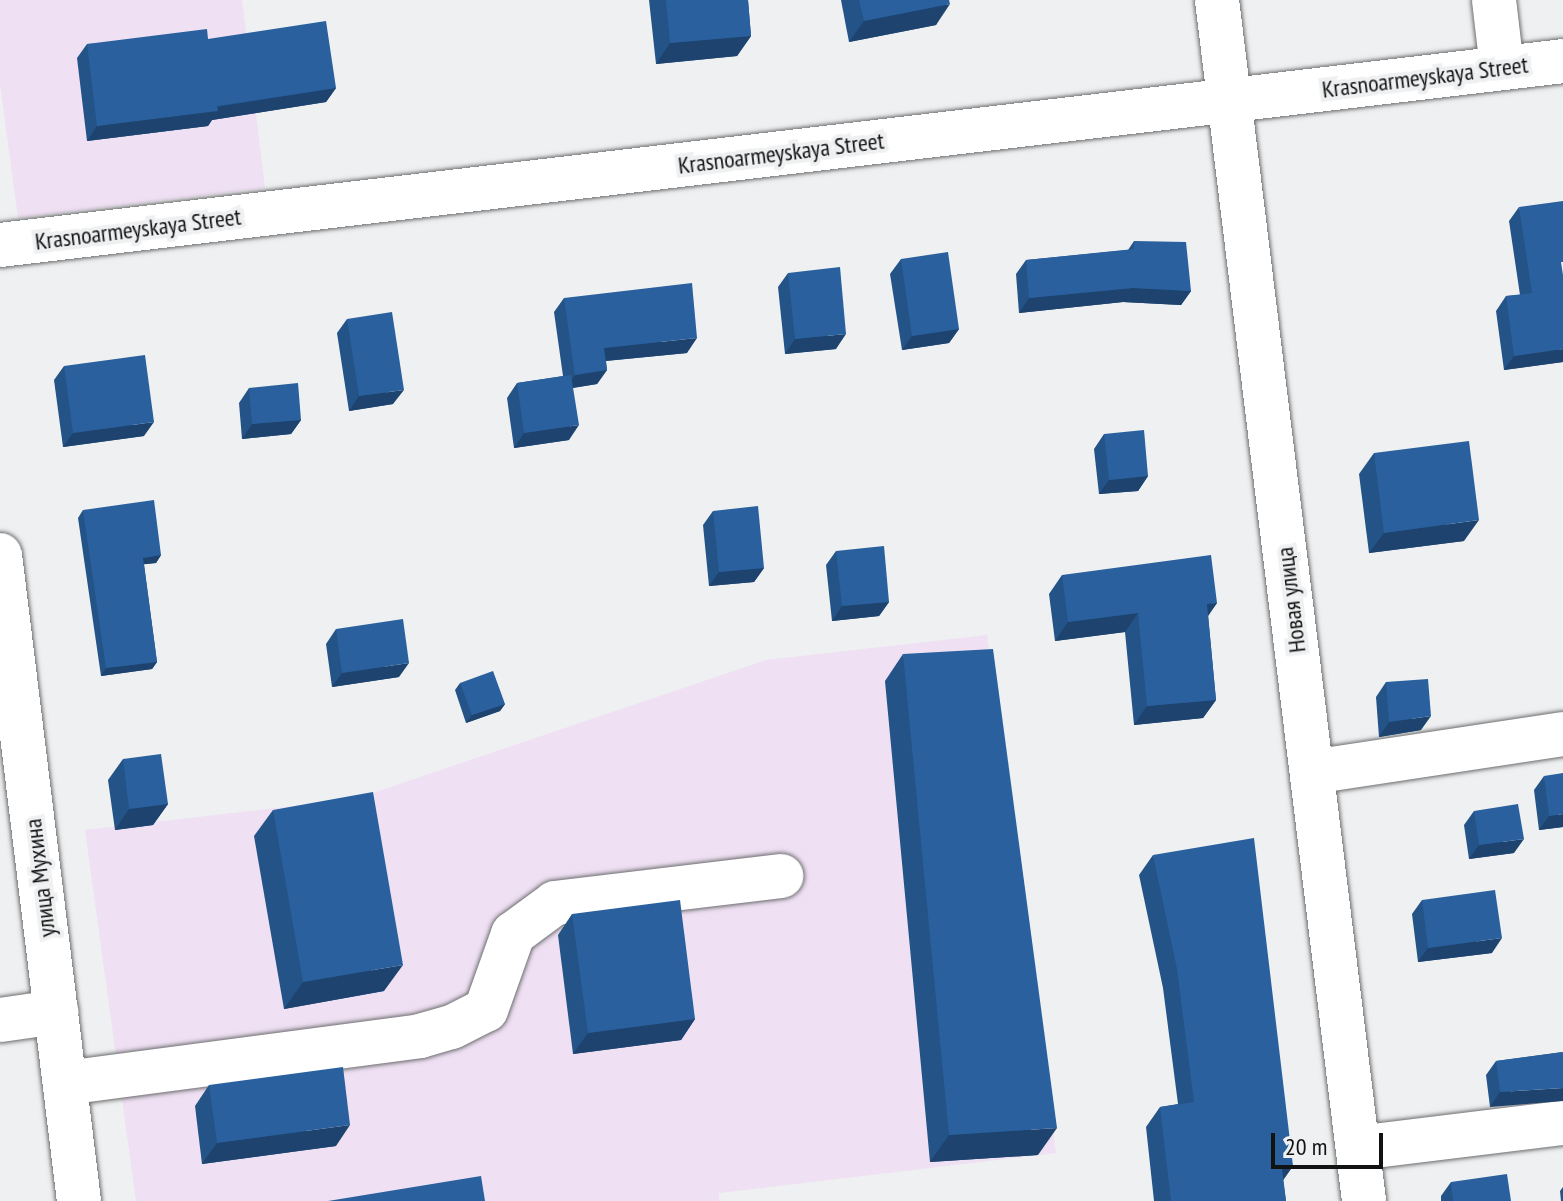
<!DOCTYPE html>
<html>
<head>
<meta charset="utf-8">
<style>
  body { margin:0 }
  #map { position:relative; width:1563px; height:1201px; overflow:hidden; background:#eff0f1; font-family:"PT Sans Narrow",sans-serif }
  div>[style] { position:absolute }
  .commercial>* { inset:0; background:#efe0f3 }
  .roads { filter:drop-shadow(0 0 2px #6d6e70) drop-shadow(0 0 2px #6d6e70) }
  .minor>* { height:44px; margin:-22px; padding:0 22px; transform-origin:22px; border-radius:22px; background:#fff }
  .major>* { height:44px; margin:-22px; padding:0 22px; transform-origin:22px; border-radius:22px; background:#fff }
  .wall>* { inset:0; background:#235387 }
  .shaded-wall>* { inset:0; background:#1d436e }
  .building>* { inset:0; background:#29609d }
  span { translate:-50% -50%; white-space:nowrap; text-align:center; line-height:1.15; -webkit-text-stroke:8px #eff0f1; paint-order:stroke }
  .street-label { font-size:24px; color:#111212 }
  .scale { position:absolute; left:1271px; top:1133px; width:112px; height:36px; box-sizing:border-box; border:4px solid #111212; border-top:0; padding-left:10px; font-size:24px; line-height:28px; white-space:nowrap; color:#111212; -webkit-text-stroke:6px #eff0f1; paint-order:stroke }
</style>
</head>
<body>
<div id="map">
  <div class="commercial">
    <i style="clip-path:polygon(0 0,242px 0,265px 188px,18px 218px,0 84px)"></i>
    <i style="clip-path:polygon(987px 635px,1056px 1153px,719px 1193px,719px 1201px,136px 1201px,85px 830px,355px 799px,766px 660px)"></i>
  </div>
  <div class="roads">
    <div class="minor">
      <i style="left:1217px;top:0;width:1210px;rotate:83.02deg"></i>
      <i style="left:1494px;top:0;width:68px;rotate:83.3deg"></i>
      <i style="left:1312px;top:772px;width:254px;rotate:-8.6deg"></i>
      <i style="left:0;top:1020px;width:57px;rotate:-8.1deg"></i>
      <i style="left:65px;top:1083px;width:358px;rotate:-7.5deg"></i>
      <i style="left:420px;top:1036px;width:33px;rotate:-16deg"></i>
      <i style="left:452px;top:1027px;width:38px;rotate:-27deg"></i>
      <i style="left:486px;top:1010px;width:81px;rotate:-70.4deg"></i>
      <i style="left:513px;top:934px;width:52px;rotate:-36.4deg"></i>
      <i style="left:555px;top:903px;width:228px;rotate:-6.8deg"></i>
      <i style="left:1358px;top:1148px;width:207px;rotate:-7deg"></i>
    </div>
    <div class="major">
      <i style="left:0;top:245px;width:1574px;rotate:-6.71deg"></i>
      <i style="left:0;top:555px;width:651px;rotate:83.03deg"></i>
    </div>
  </div>
  <div class="wall">
    <i style="clip-path:polygon(649px 0,748px 0,751px 36px,737px 56px,656px 64px)"></i>
    <i style="clip-path:polygon(841px 0,949px 0,936px 25px,849px 42px)"></i>
    <i style="clip-path:polygon(208px 39px,336px 88px,326px 102px,212px 120px,208px 126px,87px 141px,77px 58px,87px 44px)"></i>
    <i style="clip-path:polygon(1519px 207px,1563px 362px,1504px 370px,1496px 311px,1506px 296px,1520px 295px,1509px 221px)"></i>
    <i style="clip-path:polygon(1134px 241px,1191px 291px,1181px 305px,1123px 302px,1019px 313px,1016px 274px,1026px 260px,1128px 250px)"></i>
    <i style="clip-path:polygon(901px 259px,959px 329px,949px 343px,902px 350px,890px 274px)"></i>
    <i style="clip-path:polygon(788px 273px,836px 349px,785px 354px,778px 287px)"></i>
    <i style="clip-path:polygon(564px 298px,687px 353px,606px 361px,607px 370px,597px 384px,573px 388px,569px 440px,514px 448px,507px 398px,517px 383px,563px 376px,554px 312px)"></i>
    <i style="clip-path:polygon(347px 319px,393px 404px,349px 411px,337px 333px)"></i>
    <i style="clip-path:polygon(64px 366px,144px 436px,63px 447px,54px 380px)"></i>
    <i style="clip-path:polygon(249px 388px,301px 420px,291px 434px,242px 439px,239px 403px)"></i>
    <i style="clip-path:polygon(1104px 434px,1148px 476px,1138px 491px,1099px 494px,1094px 449px)"></i>
    <i style="clip-path:polygon(1374px 453px,1464px 541px,1369px 553px,1359px 474px)"></i>
    <i style="clip-path:polygon(83px 510px,161px 555px,156px 563px,144px 564px,157px 662px,152px 669px,101px 676px,78px 518px)"></i>
    <i style="clip-path:polygon(713px 511px,764px 568px,754px 582px,709px 586px,703px 525px)"></i>
    <i style="clip-path:polygon(836px 551px,889px 602px,879px 616px,832px 621px,826px 565px)"></i>
    <i style="clip-path:polygon(1062px 575px,1217px 603px,1208px 615px,1216px 700px,1203px 718px,1134px 725px,1125px 632px,1055px 641px,1049px 594px)"></i>
    <i style="clip-path:polygon(336px 629px,399px 677px,332px 687px,326px 644px)"></i>
    <i style="clip-path:polygon(903px 654px,1038px 1155px,930px 1162px,885px 681px)"></i>
    <i style="clip-path:polygon(1386px 682px,1421px 730px,1379px 737px,1376px 697px)"></i>
    <i style="clip-path:polygon(460px 683px,505px 704px,500px 711px,466px 723px,455px 690px)"></i>
    <i style="clip-path:polygon(123px 759px,168px 804px,153px 825px,115px 830px,108px 780px)"></i>
    <i style="clip-path:polygon(1544px 776px,1563px 827px,1539px 830px,1534px 790px)"></i>
    <i style="clip-path:polygon(273px 810px,384px 991px,284px 1009px,254px 836px)"></i>
    <i style="clip-path:polygon(1474px 811px,1514px 853px,1469px 859px,1464px 825px)"></i>
    <i style="clip-path:polygon(1153px 855px,1293px 1166px,1283px 1180px,1286px 1201px,1154px 1201px,1146px 1127px,1160px 1107px,1178px 1104px,1163px 988px,1139px 875px)"></i>
    <i style="clip-path:polygon(1422px 900px,1492px 953px,1418px 962px,1412px 914px)"></i>
    <i style="clip-path:polygon(572px 914px,695px 1019px,681px 1040px,573px 1054px,558px 935px)"></i>
    <i style="clip-path:polygon(1563px 1052px,1490px 1107px,1486px 1075px,1496px 1061px)"></i>
    <i style="clip-path:polygon(209px 1085px,336px 1146px,202px 1164px,195px 1106px)"></i>
    <i style="clip-path:polygon(1451px 1182px,1511px 1201px,1441px 1201px,1441px 1196px)"></i>
    <i style="clip-path:polygon(1563px 1187px,1563px 1201px,1561px 1201px,1560px 1191px)"></i>
  </div>
  <div class="shaded-wall">
    <i style="clip-path:polygon(950px 4px,936px 25px,849px 42px,864px 21px)"></i>
    <i style="clip-path:polygon(751px 36px,737px 56px,656px 64px,670px 43px)"></i>
    <i style="clip-path:polygon(336px 88px,326px 102px,212px 120px,208px 126px,87px 141px,97px 126px)"></i>
    <i style="clip-path:polygon(1133px 288px,1191px 291px,1181px 305px,1123px 302px,1019px 313px,1029px 298px)"></i>
    <i style="clip-path:polygon(959px 329px,949px 343px,902px 350px,912px 336px)"></i>
    <i style="clip-path:polygon(846px 334px,836px 349px,785px 354px,795px 339px)"></i>
    <i style="clip-path:polygon(697px 338px,687px 353px,594px 362px,604px 348px)"></i>
    <i style="clip-path:polygon(1563px 349px,1563px 362px,1504px 370px,1514px 356px)"></i>
    <i style="clip-path:polygon(607px 370px,597px 384px,565px 389px,575px 375px)"></i>
    <i style="clip-path:polygon(404px 390px,393px 404px,349px 411px,359px 396px)"></i>
    <i style="clip-path:polygon(301px 420px,291px 434px,242px 439px,252px 424px)"></i>
    <i style="clip-path:polygon(154px 422px,144px 436px,63px 447px,73px 433px)"></i>
    <i style="clip-path:polygon(579px 425px,569px 440px,514px 448px,524px 433px)"></i>
    <i style="clip-path:polygon(1148px 476px,1138px 491px,1099px 494px,1109px 480px)"></i>
    <i style="clip-path:polygon(1479px 520px,1464px 541px,1369px 553px,1384px 533px)"></i>
    <i style="clip-path:polygon(161px 555px,156px 563px,138px 565px,143px 558px)"></i>
    <i style="clip-path:polygon(764px 568px,754px 582px,709px 586px,719px 572px)"></i>
    <i style="clip-path:polygon(889px 602px,879px 616px,832px 621px,842px 606px)"></i>
    <i style="clip-path:polygon(1217px 603px,1204px 622px,1207px 604px)"></i>
    <i style="clip-path:polygon(1138px 613px,1125px 632px,1055px 641px,1068px 622px)"></i>
    <i style="clip-path:polygon(157px 662px,152px 669px,101px 676px,106px 668px)"></i>
    <i style="clip-path:polygon(409px 663px,399px 677px,332px 687px,342px 673px)"></i>
    <i style="clip-path:polygon(1216px 700px,1203px 718px,1134px 725px,1147px 706px)"></i>
    <i style="clip-path:polygon(505px 704px,500px 711px,466px 723px,472px 715px)"></i>
    <i style="clip-path:polygon(1431px 716px,1421px 730px,1379px 737px,1389px 722px)"></i>
    <i style="clip-path:polygon(168px 804px,153px 825px,115px 830px,129px 809px)"></i>
    <i style="clip-path:polygon(1563px 814px,1563px 827px,1539px 830px,1549px 816px)"></i>
    <i style="clip-path:polygon(1524px 839px,1514px 853px,1469px 859px,1479px 845px)"></i>
    <i style="clip-path:polygon(1502px 938px,1492px 953px,1418px 962px,1428px 948px)"></i>
    <i style="clip-path:polygon(403px 965px,384px 991px,284px 1009px,303px 982px)"></i>
    <i style="clip-path:polygon(695px 1019px,681px 1040px,573px 1054px,588px 1033px)"></i>
    <i style="clip-path:polygon(1563px 1088px,1563px 1101px,1490px 1107px,1500px 1092px)"></i>
    <i style="clip-path:polygon(350px 1125px,336px 1146px,202px 1164px,217px 1143px)"></i>
    <i style="clip-path:polygon(1057px 1128px,1038px 1155px,930px 1162px,949px 1135px)"></i>
    <i style="clip-path:polygon(1293px 1166px,1279px 1186px,1282px 1168px)"></i>
  </div>
  <div class="building">
    <i style="clip-path:polygon(666px 0,748px 0,751px 36px,670px 43px)"></i>
    <i style="clip-path:polygon(859px 0,949px 0,950px 4px,864px 21px)"></i>
    <i style="clip-path:polygon(326px 21px,336px 88px,217px 106px,218px 111px,97px 126px,87px 44px,207px 29px,208px 39px)"></i>
    <i style="clip-path:polygon(1563px 201px,1563px 262px,1561px 262px,1563px 275px,1563px 349px,1514px 356px,1506px 296px,1532px 293px,1519px 207px)"></i>
    <i style="clip-path:polygon(1134px 241px,1186px 242px,1191px 291px,1133px 288px,1029px 298px,1026px 260px,1134px 249px)"></i>
    <i style="clip-path:polygon(948px 252px,959px 329px,912px 336px,901px 259px)"></i>
    <i style="clip-path:polygon(840px 267px,846px 334px,795px 339px,788px 273px)"></i>
    <i style="clip-path:polygon(692px 283px,697px 338px,604px 348px,607px 370px,575px 375px,564px 298px)"></i>
    <i style="clip-path:polygon(392px 312px,404px 390px,359px 396px,347px 319px)"></i>
    <i style="clip-path:polygon(145px 355px,154px 422px,73px 433px,64px 366px)"></i>
    <i style="clip-path:polygon(571px 375px,579px 425px,524px 433px,517px 383px)"></i>
    <i style="clip-path:polygon(298px 383px,301px 420px,252px 424px,249px 388px)"></i>
    <i style="clip-path:polygon(1144px 430px,1148px 476px,1109px 480px,1104px 434px)"></i>
    <i style="clip-path:polygon(1469px 441px,1479px 520px,1384px 533px,1374px 453px)"></i>
    <i style="clip-path:polygon(154px 500px,161px 555px,143px 558px,157px 662px,106px 668px,83px 510px)"></i>
    <i style="clip-path:polygon(758px 506px,764px 568px,719px 572px,713px 511px)"></i>
    <i style="clip-path:polygon(884px 546px,889px 602px,842px 606px,836px 551px)"></i>
    <i style="clip-path:polygon(1211px 555px,1217px 603px,1207px 604px,1216px 700px,1147px 706px,1138px 613px,1068px 622px,1062px 575px)"></i>
    <i style="clip-path:polygon(403px 619px,409px 663px,342px 673px,336px 629px)"></i>
    <i style="clip-path:polygon(993px 649px,1057px 1128px,949px 1135px,903px 654px)"></i>
    <i style="clip-path:polygon(493px 671px,505px 704px,472px 715px,460px 683px)"></i>
    <i style="clip-path:polygon(1428px 679px,1431px 716px,1389px 722px,1386px 682px)"></i>
    <i style="clip-path:polygon(161px 754px,168px 804px,129px 809px,123px 759px)"></i>
    <i style="clip-path:polygon(1563px 773px,1563px 814px,1549px 816px,1544px 776px)"></i>
    <i style="clip-path:polygon(373px 792px,403px 965px,303px 982px,273px 810px)"></i>
    <i style="clip-path:polygon(1518px 804px,1524px 839px,1479px 845px,1474px 811px)"></i>
    <i style="clip-path:polygon(1254px 838px,1293px 1166px,1282px 1168px,1286px 1201px,1171px 1201px,1160px 1107px,1194px 1102px,1177px 969px,1153px 855px)"></i>
    <i style="clip-path:polygon(1495px 890px,1502px 938px,1428px 948px,1422px 900px)"></i>
    <i style="clip-path:polygon(680px 900px,695px 1019px,588px 1033px,572px 914px)"></i>
    <i style="clip-path:polygon(1563px 1052px,1563px 1088px,1500px 1092px,1496px 1061px)"></i>
    <i style="clip-path:polygon(343px 1067px,350px 1125px,217px 1143px,209px 1085px)"></i>
    <i style="clip-path:polygon(1507px 1174px,1511px 1201px,1453px 1201px,1451px 1182px)"></i>
    <i style="clip-path:polygon(481px 1176px,485px 1201px,328px 1201px)"></i>
  </div>
  <div class="street-label">
    <span style="left:1425px;top:77px;rotate:-7deg">Krasnoarmeyskaya Street</span>
    <span style="left:781px;top:153px;rotate:-7deg">Krasnoarmeyskaya Street</span>
    <span style="left:138px;top:229px;rotate:-7deg">Krasnoarmeyskaya Street</span>
    <span style="left:1291px;top:600px;rotate:-97deg">Новая улица</span>
    <span style="left:40px;top:878px;rotate:-97deg">улица Мухина</span>
  </div>
  <div class="scale">20 m</div>
</div>
</body>
</html>
